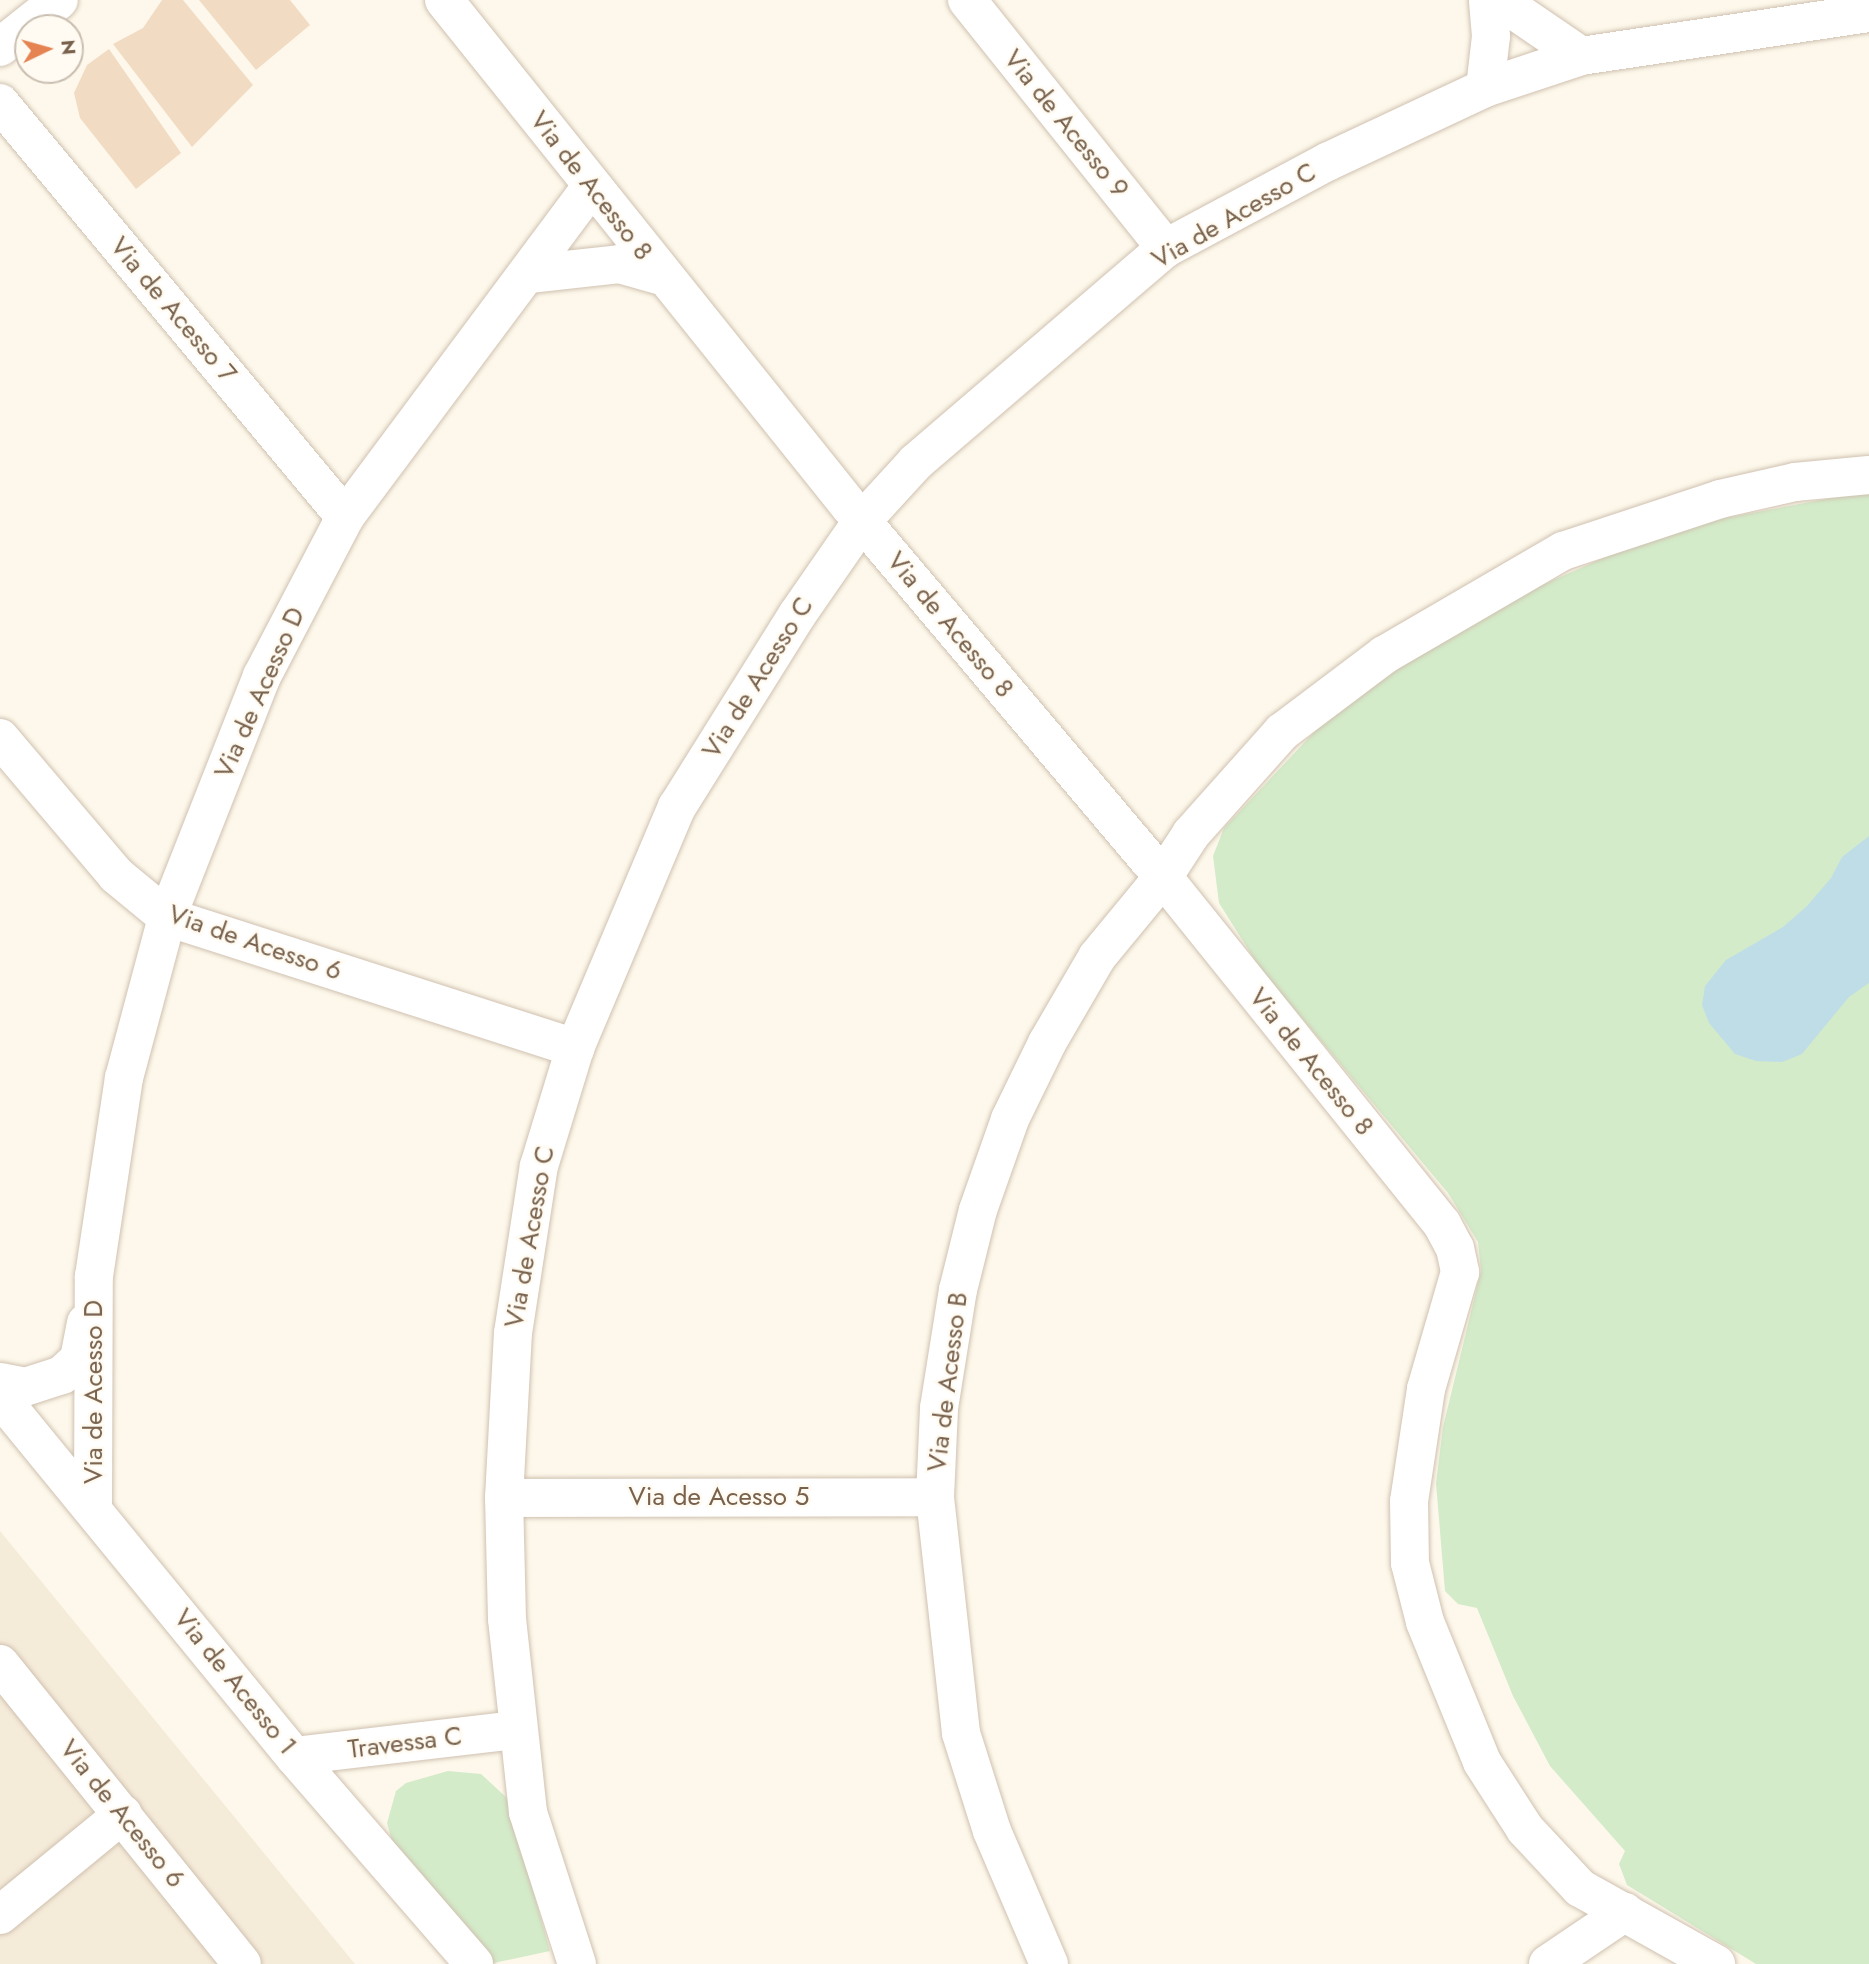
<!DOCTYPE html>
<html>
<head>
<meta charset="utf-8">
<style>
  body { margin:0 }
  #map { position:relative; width:1869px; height:1964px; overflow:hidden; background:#fdf8eb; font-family:Jost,sans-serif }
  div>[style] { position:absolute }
  .residential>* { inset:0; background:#f5ebd9 }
  .green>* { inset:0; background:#d3ebc9 }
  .water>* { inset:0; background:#bfdde7 }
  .building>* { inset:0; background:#f2dbc3 }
  .roads { filter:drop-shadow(0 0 2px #d0c1b0) drop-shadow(0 0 2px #d0c1b0) }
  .minor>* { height:38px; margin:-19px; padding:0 19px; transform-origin:19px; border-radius:19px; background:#fff }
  span { translate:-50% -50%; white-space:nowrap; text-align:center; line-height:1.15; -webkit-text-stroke:5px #fffbf2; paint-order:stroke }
  .street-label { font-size:26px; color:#79624d }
  .north { position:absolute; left:14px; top:14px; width:70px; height:70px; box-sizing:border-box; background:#fffbf2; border:2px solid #c9beb0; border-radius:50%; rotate:85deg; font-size:19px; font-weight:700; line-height:28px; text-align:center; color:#79624d }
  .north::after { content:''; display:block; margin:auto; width:24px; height:32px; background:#e58452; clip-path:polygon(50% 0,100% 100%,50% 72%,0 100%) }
</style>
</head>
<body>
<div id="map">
  <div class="residential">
    <i style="clip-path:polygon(0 1531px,154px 1719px,355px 1964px,0 1964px)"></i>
  </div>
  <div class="green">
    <i style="clip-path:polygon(1869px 491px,1869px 1964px,1756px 1964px,1627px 1885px,1619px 1864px,1625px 1851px,1550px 1766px,1513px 1696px,1477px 1608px,1458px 1604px,1445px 1591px,1436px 1483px,1443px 1427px,1481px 1271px,1478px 1242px,1448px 1193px,1260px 968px,1219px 903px,1213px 856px,1224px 828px,1318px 728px,1376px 682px,1508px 600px,1649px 538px,1704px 522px)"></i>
    <i style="clip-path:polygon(448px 1771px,481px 1774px,507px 1798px,550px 1951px,489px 1964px,392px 1841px,387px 1823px,396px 1791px,406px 1783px)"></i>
  </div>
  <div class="water">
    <i style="clip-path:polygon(1869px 836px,1869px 983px,1849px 997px,1802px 1054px,1782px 1062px,1756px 1061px,1735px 1054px,1709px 1023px,1702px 1005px,1705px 986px,1726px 960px,1783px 927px,1807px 906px,1831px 878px,1842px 857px)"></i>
  </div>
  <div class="building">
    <i style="clip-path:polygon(162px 0,183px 0,253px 85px,192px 147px,113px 44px,143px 28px)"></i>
    <i style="clip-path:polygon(199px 0,290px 0,310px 25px,256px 70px)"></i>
    <i style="clip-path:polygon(109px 49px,181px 153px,136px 189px,80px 118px,74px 93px,87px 65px)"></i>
  </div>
  <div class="roads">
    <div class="minor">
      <i style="left:444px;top:0;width:651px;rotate:51.3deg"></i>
      <i style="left:851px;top:508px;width:483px;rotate:49.8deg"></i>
      <i style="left:1163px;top:877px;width:445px;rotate:51.2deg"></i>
      <i style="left:1442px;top:1224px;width:27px;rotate:62deg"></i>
      <i style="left:1455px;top:1248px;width:25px;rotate:78deg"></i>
      <i style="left:1460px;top:1272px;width:122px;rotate:106.2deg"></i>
      <i style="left:1426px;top:1389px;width:113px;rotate:98.6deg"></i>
      <i style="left:1409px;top:1501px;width:62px;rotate:89.1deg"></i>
      <i style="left:1410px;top:1563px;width:61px;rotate:75.7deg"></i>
      <i style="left:1425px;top:1622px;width:151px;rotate:67.8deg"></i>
      <i style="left:1482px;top:1762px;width:80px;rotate:57.3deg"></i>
      <i style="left:1525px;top:1829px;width:81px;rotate:47deg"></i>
      <i style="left:1580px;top:1888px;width:156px;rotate:29.2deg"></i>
      <i style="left:967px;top:0;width:318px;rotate:51.3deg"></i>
      <i style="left:1499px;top:0;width:99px;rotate:34.3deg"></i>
      <i style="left:0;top:47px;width:75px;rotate:-38.5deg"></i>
      <i style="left:1485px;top:88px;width:52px;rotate:-83.4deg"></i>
      <i style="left:1491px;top:36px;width:36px;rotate:-95deg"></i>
      <i style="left:0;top:103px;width:539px;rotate:50.19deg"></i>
      <i style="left:529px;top:274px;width:91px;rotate:-6.3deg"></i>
      <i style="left:619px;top:264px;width:45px;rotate:15.6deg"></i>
      <i style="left:0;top:738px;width:180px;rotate:49.7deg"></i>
      <i style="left:116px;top:875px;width:66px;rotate:39.5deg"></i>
      <i style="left:167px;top:917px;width:429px;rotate:17.8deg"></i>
      <i style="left:0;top:1382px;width:25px;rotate:11deg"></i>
      <i style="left:25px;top:1387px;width:39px;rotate:-18deg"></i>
      <i style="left:62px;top:1375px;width:23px;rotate:-43deg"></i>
      <i style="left:79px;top:1359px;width:37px;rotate:-79deg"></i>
      <i style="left:0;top:1397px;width:464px;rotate:50.7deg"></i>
      <i style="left:294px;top:1756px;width:275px;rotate:49.1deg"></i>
      <i style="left:504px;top:1498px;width:431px;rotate:-0.1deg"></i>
      <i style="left:93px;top:1507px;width:231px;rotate:-89.8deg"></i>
      <i style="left:94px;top:1276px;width:200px;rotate:-81.4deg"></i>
      <i style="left:124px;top:1078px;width:167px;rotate:-75deg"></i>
      <i style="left:167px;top:917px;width:259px;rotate:-68.5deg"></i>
      <i style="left:262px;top:676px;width:179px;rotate:-62.4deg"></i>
      <i style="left:345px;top:517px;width:413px;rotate:-53.3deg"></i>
      <i style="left:0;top:1664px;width:385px;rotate:51.1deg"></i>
      <i style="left:294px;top:1756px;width:224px;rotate:-6.7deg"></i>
      <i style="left:0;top:1915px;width:159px;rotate:-39.4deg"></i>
      <i style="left:577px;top:1964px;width:160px;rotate:-107.9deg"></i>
      <i style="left:528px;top:1812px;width:194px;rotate:-96.2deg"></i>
      <i style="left:507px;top:1619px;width:121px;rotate:-91.4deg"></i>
      <i style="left:504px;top:1498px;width:165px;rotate:-86.9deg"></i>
      <i style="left:513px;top:1333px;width:169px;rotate:-81.2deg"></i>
      <i style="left:539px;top:1166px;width:123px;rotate:-73deg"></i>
      <i style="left:575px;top:1048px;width:262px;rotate:-67.1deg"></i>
      <i style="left:677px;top:807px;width:226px;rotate:-58deg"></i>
      <i style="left:797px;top:615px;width:114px;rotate:-55.3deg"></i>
      <i style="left:862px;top:521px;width:80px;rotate:-47.5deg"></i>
      <i style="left:916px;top:462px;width:329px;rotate:-40.6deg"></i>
      <i style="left:1166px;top:248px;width:183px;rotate:-28.1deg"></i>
      <i style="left:1327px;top:162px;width:174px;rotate:-25.1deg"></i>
      <i style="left:1485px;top:88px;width:101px;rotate:-18.4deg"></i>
      <i style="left:1581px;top:56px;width:291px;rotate:-8.5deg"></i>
      <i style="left:1049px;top:1964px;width:145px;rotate:-113.2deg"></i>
      <i style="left:992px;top:1831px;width:103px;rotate:-107.6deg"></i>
      <i style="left:961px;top:1733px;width:237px;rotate:-96.3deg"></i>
      <i style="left:935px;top:1497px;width:89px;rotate:-87.4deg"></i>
      <i style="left:939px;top:1408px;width:120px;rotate:-80.9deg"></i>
      <i style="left:958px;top:1290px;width:82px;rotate:-76deg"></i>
      <i style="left:978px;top:1210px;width:96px;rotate:-70.6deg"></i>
      <i style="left:1010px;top:1119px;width:85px;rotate:-64deg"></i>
      <i style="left:1047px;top:1043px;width:99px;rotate:-59.8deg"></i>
      <i style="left:1097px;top:957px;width:104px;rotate:-50.5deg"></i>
      <i style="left:1163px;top:877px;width:51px;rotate:-56.9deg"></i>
      <i style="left:1191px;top:834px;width:137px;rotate:-48.3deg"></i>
      <i style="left:1282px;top:732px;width:128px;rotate:-37deg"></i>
      <i style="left:1384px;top:655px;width:207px;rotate:-30.2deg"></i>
      <i style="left:1563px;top:551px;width:165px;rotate:-18.3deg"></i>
      <i style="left:1720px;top:499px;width:77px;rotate:-12.8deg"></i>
      <i style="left:1795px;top:482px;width:74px;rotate:-5.4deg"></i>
      <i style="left:1548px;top:1964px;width:93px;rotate:-34deg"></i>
    </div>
  </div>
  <div class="street-label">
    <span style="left:1066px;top:124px;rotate:51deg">Via de Acesso 9</span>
    <span style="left:591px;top:186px;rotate:52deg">Via de Acesso 8</span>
    <span style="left:1234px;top:216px;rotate:-30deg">Via de Acesso C</span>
    <span style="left:173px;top:310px;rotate:50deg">Via de Acesso 7</span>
    <span style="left:950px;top:625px;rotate:50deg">Via de Acesso 8</span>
    <span style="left:758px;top:678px;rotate:-58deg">Via de Acesso C</span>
    <span style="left:260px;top:693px;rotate:-66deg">Via de Acesso D</span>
    <span style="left:255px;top:943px;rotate:19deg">Via de Acesso 6</span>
    <span style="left:1311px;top:1062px;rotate:51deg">Via de Acesso 8</span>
    <span style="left:530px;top:1237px;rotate:-80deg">Via de Acesso C</span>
    <span style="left:948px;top:1382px;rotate:-83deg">Via de Acesso B</span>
    <span style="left:94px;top:1392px;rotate:-90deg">Via de Acesso D</span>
    <span style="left:719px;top:1497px">Via de Acesso 5</span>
    <span style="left:235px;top:1682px;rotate:51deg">Via de Acesso 1</span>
    <span style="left:405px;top:1743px;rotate:-7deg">Travessa C</span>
    <span style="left:122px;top:1814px;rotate:51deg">Via de Acesso 6</span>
  </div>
  <div class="north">N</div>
</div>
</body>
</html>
